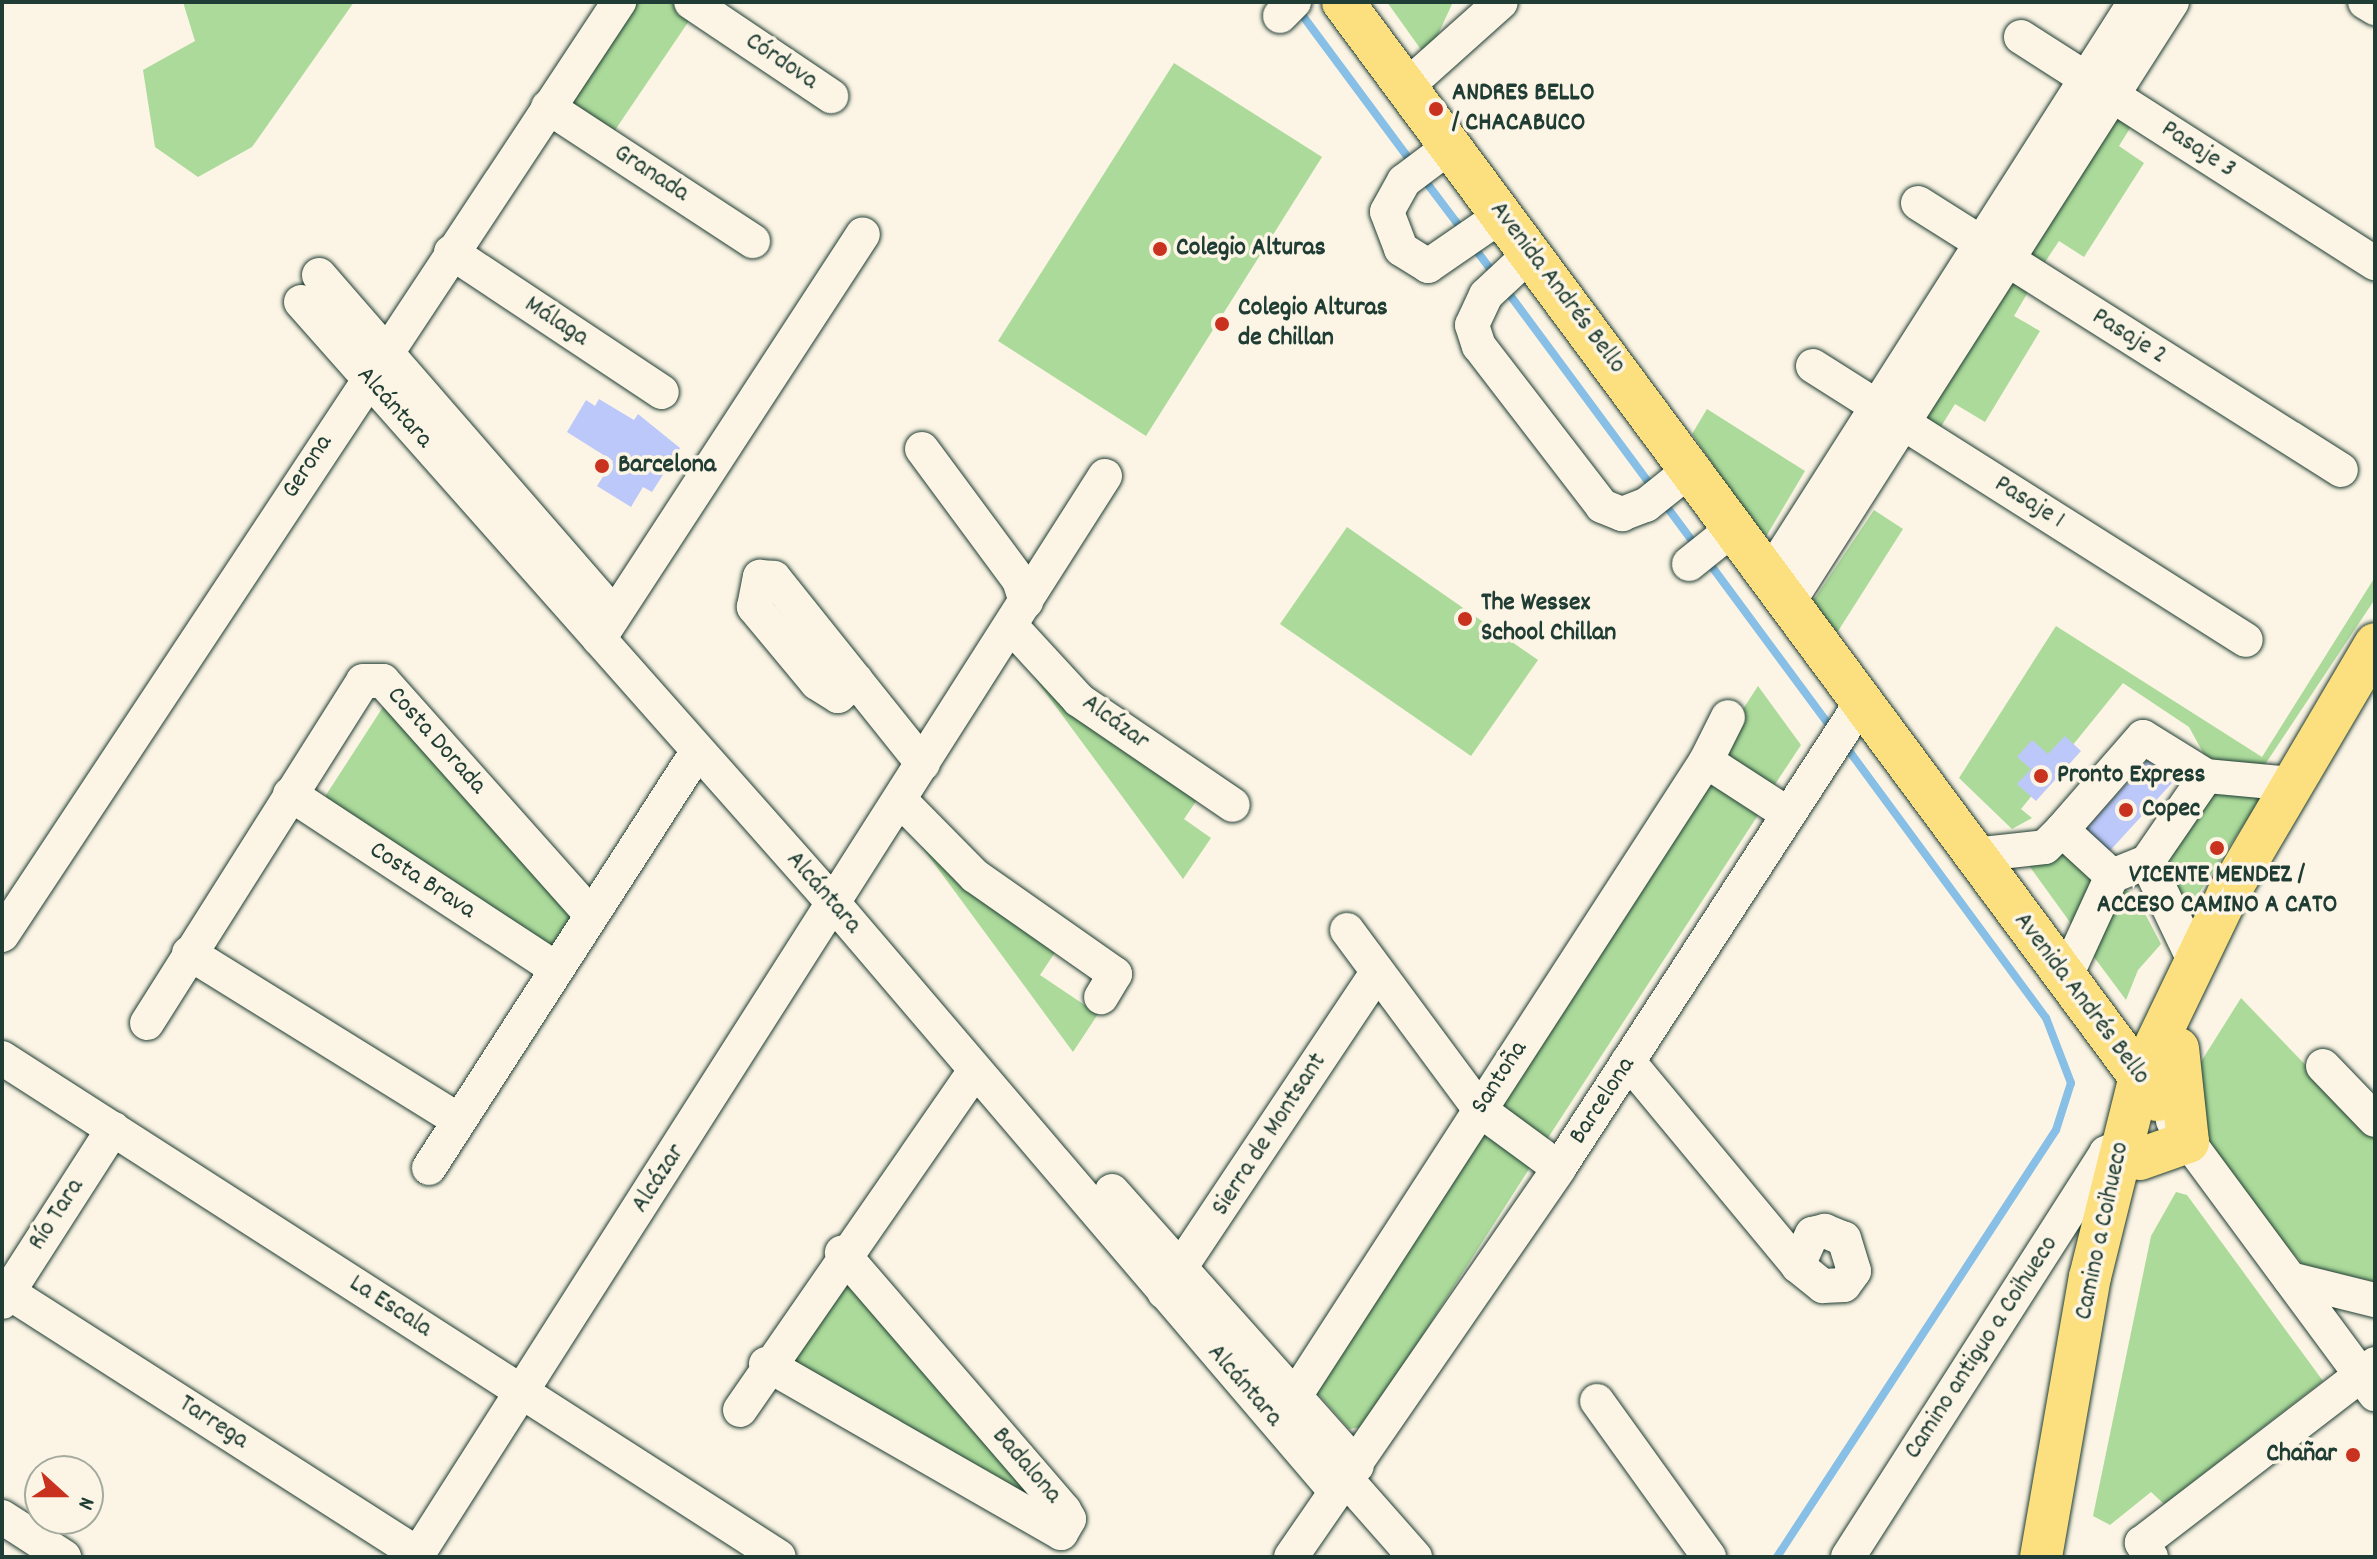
<!DOCTYPE html>
<html>
<head>
<meta charset="utf-8">
<style>
  body { margin:0 }
  #map { position:relative; width:2377px; height:1559px; overflow:hidden; background:#fcf5e5; font-family:Dekko,sans-serif }
  div>[style] { position:absolute }
  .green>* { inset:0; background:#abda9a }
  .stream>* { height:8px; margin:-4px; padding:0 4px; transform-origin:4px; border-radius:4px; background:#87bfe6 }
  .building>* { inset:0; background:#bcc8f9 }
  .roads { filter:drop-shadow(0 0 2px #1f3d34) drop-shadow(0 0 2px #1f3d34) }
  .minor>* { height:34px; margin:-17px; padding:0 17px; transform-origin:17px; border-radius:17px; background:#fcf5e5 }
  .major>* { height:42px; margin:-21px; padding:0 21px; transform-origin:21px; border-radius:21px; background:#fce080 }
  .dots>* { width:22px; height:22px; translate:-50% -50%; box-sizing:border-box; border:4px solid #fcf5e5; border-radius:50% }
  span { translate:-50% -50%; white-space:nowrap; text-align:center; line-height:1.15; -webkit-text-stroke:7px #fcf5e5; paint-order:stroke }
  .street-label { font-size:26px; color:#1f3d34 }
  .poi-label { font-size:26px; color:#1f3d34; font-weight:700 }
  .left { translate:0 -50%; text-align:left }
  .right { translate:-100% -50%; text-align:right }
  .frame { position:absolute; inset:0; border:4px solid #1f3d34; pointer-events:none }
  .north { position:absolute; left:24px; top:1455px; width:80px; height:80px; box-sizing:border-box; background:#fcf5e5; border:2px solid #a4ab9e; border-radius:50%; rotate:111deg; font-size:22px; font-weight:700; line-height:32px; text-align:center; color:#1f3d34 }
  .north::after { content:''; display:block; margin:auto; width:28px; height:36px; background:#c8321e; clip-path:polygon(50% 0,100% 100%,50% 72%,0 100%) }
</style>
</head>
<body>
<div id="map">
  <div class="green">
    <i style="clip-path:polygon(183px 2px,354px 2px,252px 147px,198px 177px,155px 147px,143px 70px,195px 41px)"></i>
    <i style="clip-path:polygon(633px 2px,673px 2px,693px 15px,611px 136px,564px 105px)"></i>
    <i style="clip-path:polygon(1387px 2px,1453px 2px,1427px 58px)"></i>
    <i style="clip-path:polygon(1174px 63px,1322px 157px,1146px 436px,998px 341px)"></i>
    <i style="clip-path:polygon(2120px 106px,2137px 117px,2119px 146px,2144px 163px,2084px 257px,2059px 241px,2041px 268px,2023px 257px)"></i>
    <i style="clip-path:polygon(2011px 276px,2031px 287px,2014px 316px,2040px 331px,1985px 422px,1955px 404px,1937px 433px,1922px 424px)"></i>
    <i style="clip-path:polygon(1707px 409px,1805px 471px,1764px 540px,1692px 434px)"></i>
    <i style="clip-path:polygon(1874px 510px,1903px 529px,1833px 639px,1809px 607px)"></i>
    <i style="clip-path:polygon(1347px 527px,1538px 660px,1471px 756px,1280px 624px)"></i>
    <i style="clip-path:polygon(2375px 577px,2375px 599px,2260px 772px,2206px 758px,2189px 727px,2123px 683px,2021px 809px,2032px 818px,2012px 829px,1959px 778px,2056px 626px,2262px 757px)"></i>
    <i style="clip-path:polygon(1037px 670px,1197px 800px,1184px 819px,1211px 838px,1183px 879px,1034px 677px)"></i>
    <i style="clip-path:polygon(1758px 686px,1801px 745px,1770px 792px,1713px 755px)"></i>
    <i style="clip-path:polygon(383px 707px,400px 711px,580px 917px,557px 952px,327px 809px,326px 795px)"></i>
    <i style="clip-path:polygon(1723px 783px,1762px 809px,1544px 1144px,1495px 1106px,1704px 787px)"></i>
    <i style="clip-path:polygon(2212px 787px,2261px 798px,2186px 913px,2163px 861px)"></i>
    <i style="clip-path:polygon(924px 839px,959px 885px,1056px 951px,1040px 975px,1098px 1014px,1073px 1052px,922px 847px)"></i>
    <i style="clip-path:polygon(2059px 842px,2096px 874px,2072px 925px,2025px 860px)"></i>
    <i style="clip-path:polygon(2122px 889px,2134px 893px,2161px 944px,2138px 970px,2126px 1000px,2088px 949px)"></i>
    <i style="clip-path:polygon(2241px 998px,2375px 1137px,2375px 1282px,2303px 1265px,2209px 1155px,2192px 1076px)"></i>
    <i style="clip-path:polygon(1482px 1129px,1531px 1166px,1364px 1427px,1349px 1429px,1313px 1388px)"></i>
    <i style="clip-path:polygon(2176px 1192px,2187px 1195px,2323px 1381px,2164px 1504px,2151px 1492px,2110px 1525px,2093px 1516px,2151px 1236px)"></i>
    <i style="clip-path:polygon(845px 1259px,1065px 1514px,772px 1361px)"></i>
  </div>
  <div class="stream">
    <i style="left:1297px;top:8px;width:194px;rotate:53.4deg"></i>
    <i style="left:1423px;top:178px;width:66px;rotate:53deg"></i>
    <i style="left:1473px;top:246px;width:38px;rotate:53deg"></i>
    <i style="left:1504px;top:287px;width:250px;rotate:53.5deg"></i>
    <i style="left:1664px;top:503px;width:54px;rotate:53.3deg"></i>
    <i style="left:1707px;top:560px;width:210px;rotate:53.5deg"></i>
    <i style="left:1777px;top:1557px;width:510px;rotate:-56.84deg"></i>
    <i style="left:2056px;top:1130px;width:49px;rotate:-72.3deg"></i>
    <i style="left:2071px;top:1083px;width:70px;rotate:-111deg"></i>
    <i style="left:2046px;top:1018px;width:342px;rotate:-126.4deg"></i>
  </div>
  <div class="building">
    <i style="clip-path:polygon(599px 399px,634px 420px,638px 414px,680px 448px,652px 492px,643px 487px,631px 507px,597px 486px,613px 461px,567px 432px,586px 400px,595px 406px)"></i>
    <i style="clip-path:polygon(2065px 736px,2081px 751px,2036px 801px,2017px 784px,2031px 769px,2017px 757px,2032px 740px,2048px 754px)"></i>
    <i style="clip-path:polygon(2148px 760px,2172px 783px,2105px 856px,2081px 834px)"></i>
  </div>
  <div class="roads">
    <div class="minor">
      <i style="left:691px;top:2px;width:169px;rotate:33.9deg"></i>
      <i style="left:2365px;top:2px;width:12px;rotate:31deg"></i>
      <i style="left:1280px;top:16px;width:20px;rotate:-45deg"></i>
      <i style="left:2021px;top:37px;width:420px;rotate:32.6deg"></i>
      <i style="left:1406px;top:87px;width:127px;rotate:-41.8deg"></i>
      <i style="left:548px;top:107px;width:245px;rotate:33.2deg"></i>
      <i style="left:1452px;top:145px;width:60px;rotate:143.1deg"></i>
      <i style="left:1404px;top:181px;width:35px;rotate:119deg"></i>
      <i style="left:1387px;top:212px;width:40px;rotate:69deg"></i>
      <i style="left:1401px;top:249px;width:32px;rotate:32deg"></i>
      <i style="left:1428px;top:266px;width:90px;rotate:-34.6deg"></i>
      <i style="left:1918px;top:203px;width:500px;rotate:32.26deg"></i>
      <i style="left:451px;top:252px;width:253px;rotate:33.6deg"></i>
      <i style="left:1530px;top:254px;width:60px;rotate:137deg"></i>
      <i style="left:1486px;top:295px;width:33px;rotate:115deg"></i>
      <i style="left:1472px;top:325px;width:22px;rotate:72deg"></i>
      <i style="left:1479px;top:346px;width:202px;rotate:52.4deg"></i>
      <i style="left:1602px;top:506px;width:22px;rotate:22deg"></i>
      <i style="left:1622px;top:514px;width:26px;rotate:-21deg"></i>
      <i style="left:1646px;top:505px;width:58px;rotate:-38.7deg"></i>
      <i style="left:319px;top:275px;width:449px;rotate:49deg"></i>
      <i style="left:301px;top:302px;width:805px;rotate:48.47deg"></i>
      <i style="left:835px;top:905px;width:772px;rotate:49.52deg"></i>
      <i style="left:1813px;top:366px;width:512px;rotate:32.33deg"></i>
      <i style="left:922px;top:449px;width:163px;rotate:53.5deg"></i>
      <i style="left:1019px;top:580px;width:23px;rotate:72deg"></i>
      <i style="left:1689px;top:564px;width:58px;rotate:-38.7deg"></i>
      <i style="left:1769px;top:576px;width:681px;rotate:-57.48deg"></i>
      <i style="left:1788px;top:603px;width:713px;rotate:-57.42deg"></i>
      <i style="left:1011px;top:626px;width:100px;rotate:47.4deg"></i>
      <i style="left:1079px;top:700px;width:186px;rotate:34.3deg"></i>
      <i style="left:599px;top:639px;width:483px;rotate:-56.9deg"></i>
      <i style="left:856px;top:680px;width:24px;rotate:138deg"></i>
      <i style="left:838px;top:696px;width:25px;rotate:-148deg"></i>
      <i style="left:817px;top:683px;width:99px;rotate:-129.7deg"></i>
      <i style="left:754px;top:607px;width:31px;rotate:-79deg"></i>
      <i style="left:760px;top:577px;width:14px;rotate:4deg"></i>
      <i style="left:774px;top:578px;width:238px;rotate:51.3deg"></i>
      <i style="left:1706px;top:761px;width:49px;rotate:-63.4deg"></i>
      <i style="left:2206px;top:776px;width:87px;rotate:5.3deg"></i>
      <i style="left:290px;top:794px;width:317px;rotate:33.3deg"></i>
      <i style="left:901px;top:801px;width:105px;rotate:45.4deg"></i>
      <i style="left:975px;top:876px;width:171px;rotate:35deg"></i>
      <i style="left:1115px;top:974px;width:27px;rotate:121deg"></i>
      <i style="left:1974px;top:855px;width:71px;rotate:-6.4deg"></i>
      <i style="left:2045px;top:847px;width:24px;rotate:-45deg"></i>
      <i style="left:2147px;top:862px;width:109px;rotate:64.4deg"></i>
      <i style="left:1347px;top:930px;width:224px;rotate:53.5deg"></i>
      <i style="left:1480px;top:1110px;width:98px;rotate:36.3deg"></i>
      <i style="left:2px;top:935px;width:1119px;rotate:-56.52deg"></i>
      <i style="left:189px;top:953px;width:315px;rotate:31.8deg"></i>
      <i style="left:2065px;top:978px;width:112px;rotate:-65.3deg"></i>
      <i style="left:2112px;top:876px;width:38px;rotate:-22deg"></i>
      <i style="left:2147px;top:862px;width:104px;rotate:-55.5deg"></i>
      <i style="left:2206px;top:776px;width:74px;rotate:-148.2deg"></i>
      <i style="left:2143px;top:737px;width:123px;rotate:131.1deg"></i>
      <i style="left:2062px;top:830px;width:68px;rotate:42.6deg"></i>
      <i style="left:147px;top:1023px;width:404px;rotate:-57.7deg"></i>
      <i style="left:363px;top:681px;width:20px"></i>
      <i style="left:383px;top:681px;width:311px;rotate:48.3deg"></i>
      <i style="left:2px;top:1058px;width:923px;rotate:32.71deg"></i>
      <i style="left:1628px;top:1061px;width:266px;rotate:50.3deg"></i>
      <i style="left:1798px;top:1266px;width:32px;rotate:39deg"></i>
      <i style="left:1823px;top:1286px;width:21px;rotate:-3deg"></i>
      <i style="left:1844px;top:1285px;width:17px;rotate:-54deg"></i>
      <i style="left:1854px;top:1271px;width:34px;rotate:-107deg"></i>
      <i style="left:1844px;top:1239px;width:21px;rotate:-157deg"></i>
      <i style="left:1825px;top:1231px;width:13px;rotate:167deg"></i>
      <i style="left:1812px;top:1234px;width:35px;rotate:114deg"></i>
      <i style="left:2323px;top:1066px;width:75px;rotate:46.1deg"></i>
      <i style="left:2173px;top:1121px;width:340px;rotate:53.5deg"></i>
      <i style="left:429px;top:1168px;width:496px;rotate:-57.2deg"></i>
      <i style="left:1112px;top:1191px;width:368px;rotate:48.3deg"></i>
      <i style="left:2290px;top:1279px;width:88px;rotate:13.9deg"></i>
      <i style="left:8px;top:1292px;width:487px;rotate:32.6deg"></i>
      <i style="left:1164px;top:1292px;width:380px;rotate:-56.3deg"></i>
      <i style="left:2px;top:1302px;width:206px;rotate:-57.3deg"></i>
      <i style="left:766px;top:1364px;width:340px;rotate:29.8deg"></i>
      <i style="left:1061px;top:1533px;width:16px;rotate:-60deg"></i>
      <i style="left:1069px;top:1519px;width:10px;rotate:-119deg"></i>
      <i style="left:1064px;top:1510px;width:340px;rotate:-130.8deg"></i>
      <i style="left:1295px;top:1396px;width:756px;rotate:-57.09deg"></i>
      <i style="left:1706px;top:761px;width:98px;rotate:32.9deg"></i>
      <i style="left:1597px;top:1401px;width:192px;rotate:54.3deg"></i>
      <i style="left:740px;top:1410px;width:409px;rotate:-55.3deg"></i>
      <i style="left:1347px;top:1480px;width:103px;rotate:48.6deg"></i>
      <i style="left:2px;top:1517px;width:74px;rotate:32.8deg"></i>
      <i style="left:416px;top:1557px;width:1282px;rotate:-57.49deg"></i>
      <i style="left:1291px;top:1557px;width:472px;rotate:-55.4deg"></i>
      <i style="left:1559px;top:1168px;width:554px;rotate:-57deg"></i>
      <i style="left:1848px;top:1557px;width:479px;rotate:-57.4deg"></i>
      <i style="left:2106px;top:1153px;width:15px;rotate:-23deg"></i>
      <i style="left:2151px;top:1557px;width:17px;rotate:-123deg"></i>
      <i style="left:2142px;top:1543px;width:294px;rotate:-37.5deg"></i>
    </div>
    <div class="major">
      <i style="left:1343px;top:2px;width:1367px;rotate:53.45deg"></i>
      <i style="left:2140px;top:1159px;width:51px;rotate:-19.5deg"></i>
      <i style="left:2188px;top:1142px;width:94px;rotate:-96.1deg"></i>
      <i style="left:2041px;top:1557px;width:284px;rotate:-80.1deg"></i>
      <i style="left:2090px;top:1277px;width:206px;rotate:-76deg"></i>
      <i style="left:2140px;top:1077px;width:203px;rotate:-64.3deg"></i>
      <i style="left:2228px;top:894px;width:290px;rotate:-59.5deg"></i>
    </div>
  </div>
  <div class="dots">
    <i style="left:1436px;top:109px;background:#c8321e"></i>
    <i style="left:1160px;top:249px;background:#c8321e"></i>
    <i style="left:1222px;top:324px;background:#c8321e"></i>
    <i style="left:602px;top:466px;background:#c8321e"></i>
    <i style="left:1465px;top:619px;background:#c8321e"></i>
    <i style="left:2041px;top:776px;background:#c8321e"></i>
    <i style="left:2126px;top:810px;background:#c8321e"></i>
    <i style="left:2217px;top:848px;background:#c8321e"></i>
    <i style="left:2353px;top:1455px;background:#c8321e"></i>
  </div>
  <div class="street-label">
    <span style="left:781px;top:62px;rotate:34deg">Córdova</span>
    <span style="left:2198px;top:150px;rotate:33deg">Pasaje 3</span>
    <span style="left:651px;top:174px;rotate:33deg">Granada</span>
    <span style="left:1557px;top:288px;rotate:53deg">Avenida Andrés Bello</span>
    <span style="left:556px;top:322px;rotate:33deg">Málaga</span>
    <span style="left:2129px;top:337px;rotate:32deg">Pasaje 2</span>
    <span style="left:394px;top:408px;rotate:48deg">Alcántara</span>
    <span style="left:308px;top:467px;rotate:-57deg">Gerona</span>
    <span style="left:2029px;top:503px;rotate:32deg">Pasaje 1</span>
    <span style="left:1115px;top:723px;rotate:36deg">Alcázar</span>
    <span style="left:436px;top:741px;rotate:48deg">Costa Dorada</span>
    <span style="left:422px;top:881px;rotate:33deg">Costa Brava</span>
    <span style="left:823px;top:893px;rotate:49deg">Alcántara</span>
    <span style="left:2081px;top:999px;rotate:53deg">Avenida Andrés Bello</span>
    <span style="left:1500px;top:1078px;rotate:-57deg">Santoña</span>
    <span style="left:1603px;top:1101px;rotate:-57deg">Barcelona</span>
    <span style="left:1270px;top:1135px;rotate:-57deg">Sierra de Montsant</span>
    <span style="left:659px;top:1179px;rotate:-57deg">Alcázar</span>
    <span style="left:57px;top:1215px;rotate:-57deg">Río Tara</span>
    <span style="left:2103px;top:1231px;rotate:-78deg">Camino a Coihueco</span>
    <span style="left:390px;top:1307px;rotate:33deg">La Escala</span>
    <span style="left:1982px;top:1348px;rotate:-57deg">Camino antiguo a Coihueco</span>
    <span style="left:1244px;top:1386px;rotate:49deg">Alcántara</span>
    <span style="left:213px;top:1423px;rotate:33deg">Tarrega</span>
    <span style="left:1026px;top:1466px;rotate:49deg">Badalona</span>
  </div>
  <div class="poi-label">
    <span class="left" style="left:1452px;top:109px">ANDRES BELLO<br>/ CHACABUCO</span>
    <span class="left" style="left:1176px;top:249px">Colegio Alturas</span>
    <span class="left" style="left:1238px;top:324px">Colegio Alturas<br>de Chillan</span>
    <span class="left" style="left:618px;top:466px">Barcelona</span>
    <span class="left" style="left:1481px;top:619px">The Wessex<br>School Chillan</span>
    <span class="left" style="left:2057px;top:776px">Pronto Express</span>
    <span class="left" style="left:2142px;top:810px">Copec</span>
    <span style="left:2217px;top:891px">VICENTE MENDEZ /<br>ACCESO CAMINO A CATO</span>
    <span class="right" style="left:2337px;top:1455px">Chañar</span>
  </div>
  <div class="frame"></div>
  <div class="north">N</div>
</div>
</body>
</html>
